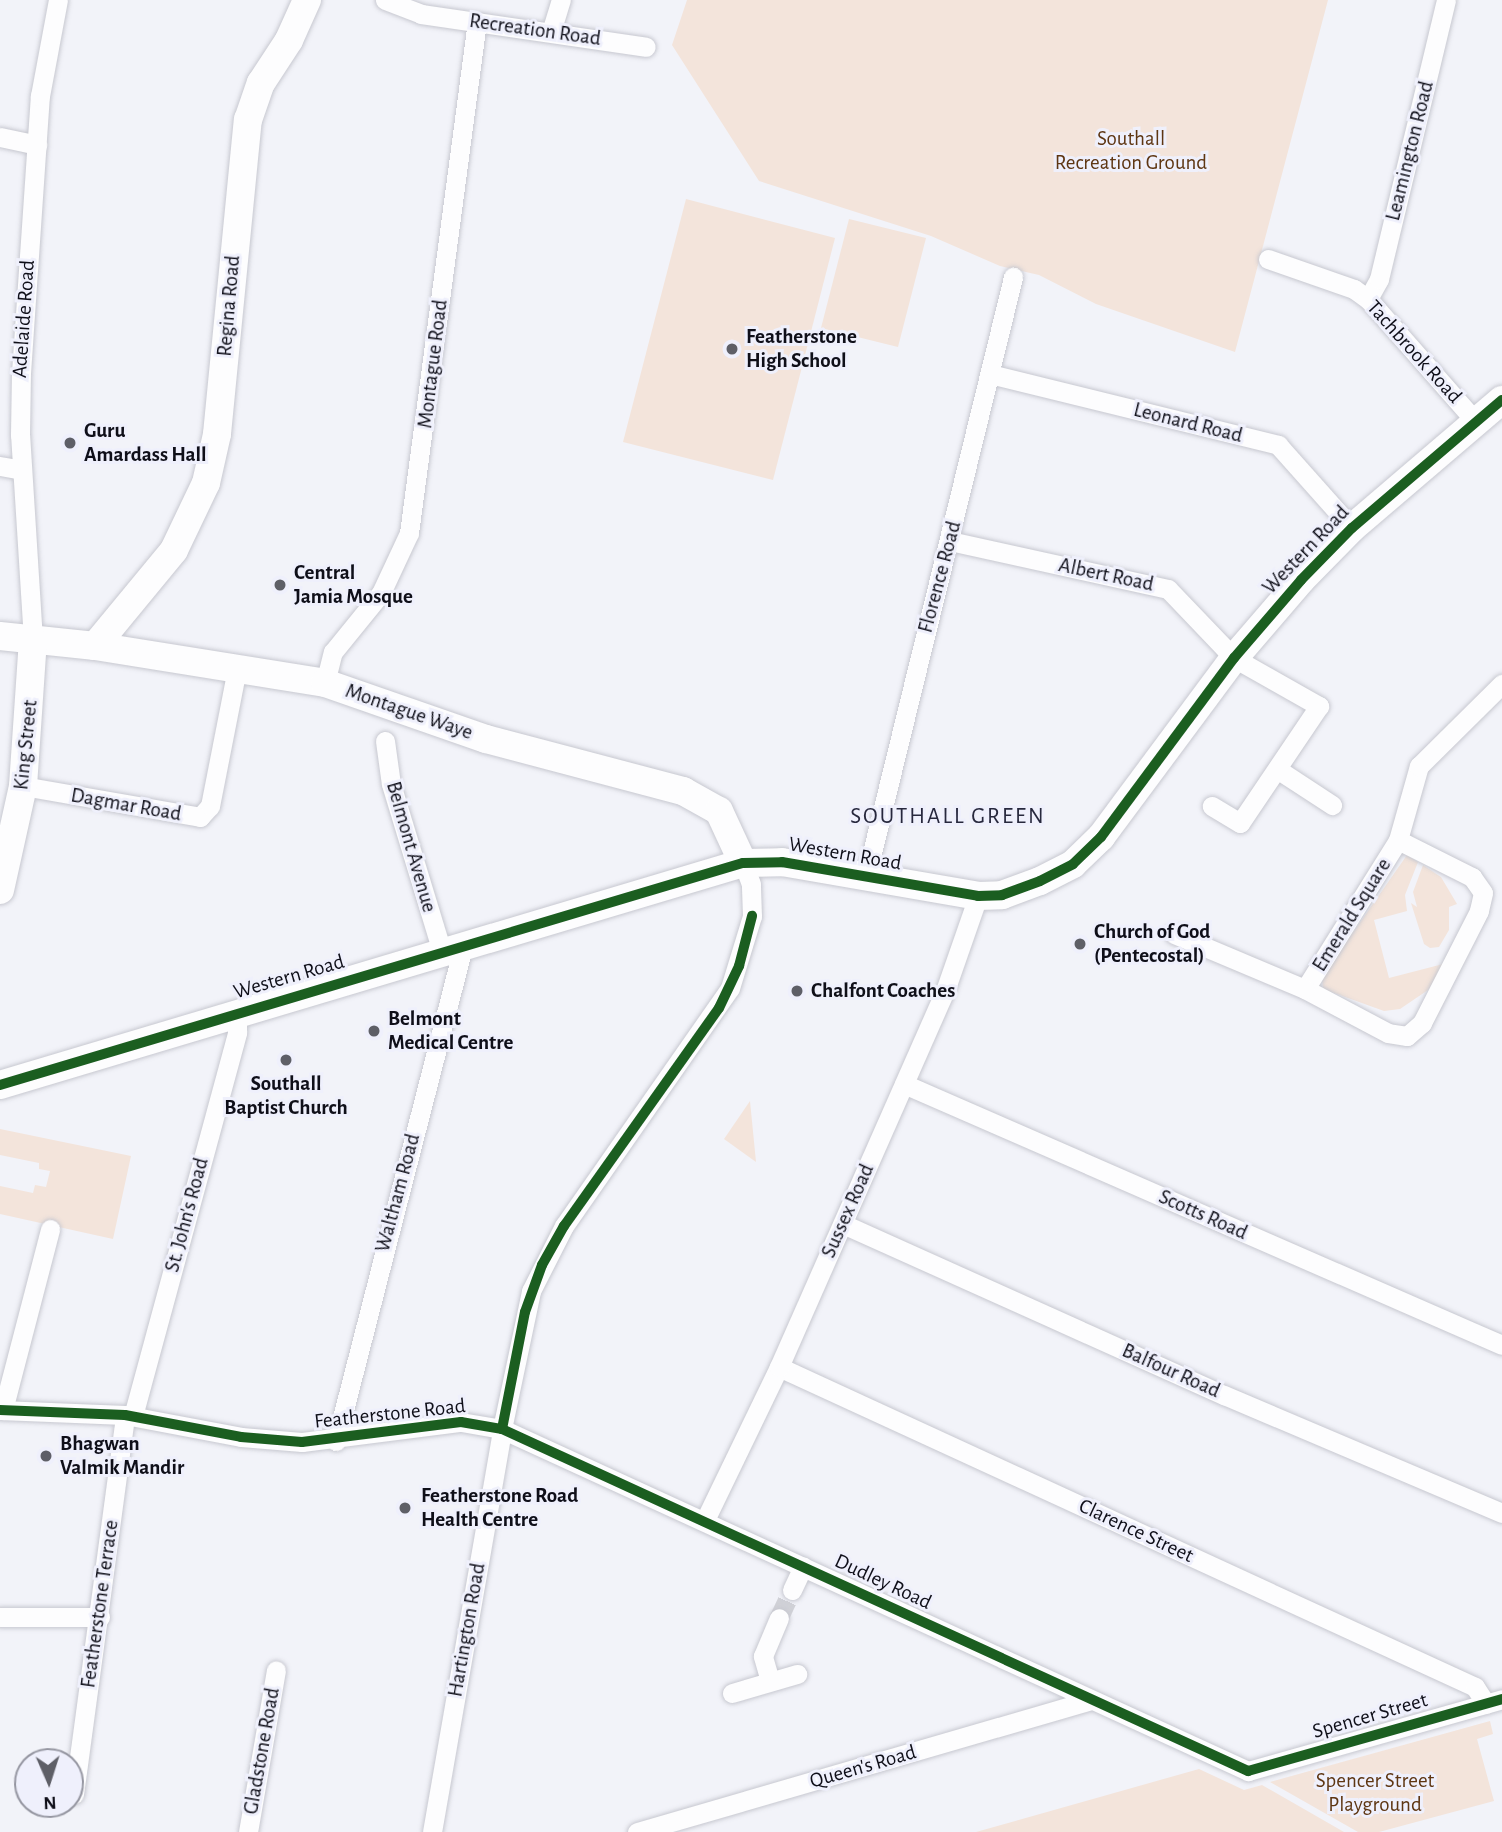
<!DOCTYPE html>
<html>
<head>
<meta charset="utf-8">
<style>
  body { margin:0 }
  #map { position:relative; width:1502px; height:1832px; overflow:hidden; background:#f2f3f9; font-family:"Alegreya Sans",sans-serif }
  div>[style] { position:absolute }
  .green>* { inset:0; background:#f3e4db }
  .street-tunnel>* { height:19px; margin-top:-9.5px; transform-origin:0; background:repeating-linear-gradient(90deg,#d0d1d7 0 19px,transparent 0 29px) }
  .roads { filter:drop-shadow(0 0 2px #c7c8d0) drop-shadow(0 0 2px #c7c8d0) }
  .street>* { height:19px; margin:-9.5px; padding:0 9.5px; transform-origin:9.5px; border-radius:9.5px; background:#fdfdfe }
  .secondary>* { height:28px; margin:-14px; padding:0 14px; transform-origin:14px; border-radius:14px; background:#fdfdfe }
  .cycleway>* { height:10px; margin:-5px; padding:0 5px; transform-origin:5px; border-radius:5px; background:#1b5e20 }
  .dots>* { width:19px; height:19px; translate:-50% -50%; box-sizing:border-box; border:4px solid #eff0fc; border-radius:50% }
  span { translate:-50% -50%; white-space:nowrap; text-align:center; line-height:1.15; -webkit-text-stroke:6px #eff0fc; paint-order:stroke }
  .street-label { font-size:21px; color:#0f0f19 }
  .park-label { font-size:21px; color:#5e3613 }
  .poi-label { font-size:21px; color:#0f0f19; font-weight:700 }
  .left { translate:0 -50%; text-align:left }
  .neighbourhood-label { font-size:23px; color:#27283d; letter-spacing:2px }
  .north { position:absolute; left:14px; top:1748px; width:70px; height:70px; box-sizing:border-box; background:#eff0fc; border:2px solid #9596a1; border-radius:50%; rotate:177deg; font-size:19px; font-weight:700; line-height:28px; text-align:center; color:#0f0f19 }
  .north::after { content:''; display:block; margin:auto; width:24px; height:32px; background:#5e5f67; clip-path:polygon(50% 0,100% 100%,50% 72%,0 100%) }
</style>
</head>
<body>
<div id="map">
  <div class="green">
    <i style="clip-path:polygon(687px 0,1328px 0,1235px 352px,1096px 304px,1039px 275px,1000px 266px,931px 236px,759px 181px,672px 45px)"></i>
    <i style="clip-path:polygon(686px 199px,835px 238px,773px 480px,623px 442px)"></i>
    <i style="clip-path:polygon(849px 219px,926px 238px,898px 347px,821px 328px)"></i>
    <i style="clip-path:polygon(1407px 855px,1418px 862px,1405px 895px,1407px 911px,1374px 920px,1389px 978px,1447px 963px,1428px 990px,1400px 1009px,1384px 1011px,1323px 989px,1322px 977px)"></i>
    <i style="clip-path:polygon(1423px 865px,1441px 877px,1457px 904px,1449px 907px,1449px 930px,1439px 947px,1430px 948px,1424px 944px,1411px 903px,1417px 907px,1413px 892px)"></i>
    <i style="clip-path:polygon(750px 1101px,756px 1162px,724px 1139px)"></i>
    <i style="clip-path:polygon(0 1129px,131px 1156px,113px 1239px,0 1214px,0 1186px,33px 1193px,35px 1185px,46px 1187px,50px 1171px,39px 1169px,39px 1163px,0 1155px)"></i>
    <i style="clip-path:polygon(1490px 1721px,1493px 1734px,1477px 1739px,1494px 1801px,1379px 1832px,1358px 1832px,1270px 1782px)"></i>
    <i style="clip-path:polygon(1199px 1769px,1244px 1790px,1262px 1785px,1344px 1832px,976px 1832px)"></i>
  </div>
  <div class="street-tunnel">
    <i style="left:779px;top:1618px;width:31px;rotate:-65deg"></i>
  </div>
  <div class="roads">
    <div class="street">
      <i style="left:385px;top:0;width:39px;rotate:21deg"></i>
      <i style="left:421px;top:14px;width:227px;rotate:8.3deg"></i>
      <i style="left:551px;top:32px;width:34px;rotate:-73deg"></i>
      <i style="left:0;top:137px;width:38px;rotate:12deg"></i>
      <i style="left:1268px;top:259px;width:91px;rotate:19.2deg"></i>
      <i style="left:1354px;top:289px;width:17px;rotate:36deg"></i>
      <i style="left:1368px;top:299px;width:165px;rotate:48.7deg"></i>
      <i style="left:1368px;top:299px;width:23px;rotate:-61deg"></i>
      <i style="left:1379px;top:279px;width:287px;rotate:-76.5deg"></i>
      <i style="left:990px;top:374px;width:297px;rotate:13.8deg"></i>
      <i style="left:1278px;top:445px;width:111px;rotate:48.3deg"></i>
      <i style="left:0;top:466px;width:22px;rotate:10deg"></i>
      <i style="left:950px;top:541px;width:223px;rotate:12.4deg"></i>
      <i style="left:1168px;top:589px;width:95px;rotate:46.3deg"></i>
      <i style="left:1234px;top:658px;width:98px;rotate:29.5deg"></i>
      <i style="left:1319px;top:706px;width:141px;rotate:124deg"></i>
      <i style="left:1240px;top:823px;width:33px;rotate:-149deg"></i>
      <i style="left:33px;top:640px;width:205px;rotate:-93.6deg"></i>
      <i style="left:20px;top:435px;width:62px;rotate:-89.1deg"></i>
      <i style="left:21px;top:373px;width:278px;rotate:-86.1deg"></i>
      <i style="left:40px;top:96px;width:98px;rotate:-79.4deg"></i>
      <i style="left:325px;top:683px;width:32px;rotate:-76deg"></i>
      <i style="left:333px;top:652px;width:76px;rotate:-50.9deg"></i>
      <i style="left:381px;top:593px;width:66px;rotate:-65deg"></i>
      <i style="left:409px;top:533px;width:516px;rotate:-82.43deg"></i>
      <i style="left:385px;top:741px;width:43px;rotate:82.1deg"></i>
      <i style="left:391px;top:784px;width:176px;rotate:73.1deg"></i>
      <i style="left:1277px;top:769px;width:66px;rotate:33.2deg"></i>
      <i style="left:23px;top:786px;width:180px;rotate:9.9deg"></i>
      <i style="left:200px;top:817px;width:15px;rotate:-48deg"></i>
      <i style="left:210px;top:806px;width:141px;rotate:-78.9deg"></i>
      <i style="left:1398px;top:840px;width:83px;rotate:26.6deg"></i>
      <i style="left:1472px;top:877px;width:19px;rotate:55deg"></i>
      <i style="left:1483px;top:893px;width:18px;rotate:103deg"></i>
      <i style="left:1479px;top:911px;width:126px;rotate:117deg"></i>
      <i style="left:1422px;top:1023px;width:20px;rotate:139deg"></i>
      <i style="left:1407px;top:1036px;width:19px;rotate:-171deg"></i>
      <i style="left:1388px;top:1033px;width:94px;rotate:-152.1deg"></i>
      <i style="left:1305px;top:989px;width:176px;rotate:-58deg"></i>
      <i style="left:1398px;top:840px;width:77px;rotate:-74.2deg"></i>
      <i style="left:1419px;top:766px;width:117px;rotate:-44.7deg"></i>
      <i style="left:866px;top:877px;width:618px;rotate:-76.23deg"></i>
      <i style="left:1174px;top:934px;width:142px;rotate:22.8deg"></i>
      <i style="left:904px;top:1084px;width:652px;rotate:23.58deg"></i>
      <i style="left:843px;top:1224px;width:418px;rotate:24.2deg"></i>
      <i style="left:1224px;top:1395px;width:302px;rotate:23deg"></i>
      <i style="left:779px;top:1367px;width:766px;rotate:24.69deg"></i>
      <i style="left:1475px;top:1687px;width:20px;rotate:57deg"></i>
      <i style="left:0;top:1410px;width:125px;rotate:2.3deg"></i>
      <i style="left:125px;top:1415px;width:118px;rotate:10.7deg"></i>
      <i style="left:241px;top:1437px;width:61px;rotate:4.7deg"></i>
      <i style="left:302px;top:1442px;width:160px;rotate:-7.2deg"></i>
      <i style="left:461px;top:1422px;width:42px;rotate:9.7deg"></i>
      <i style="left:502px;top:1429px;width:821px;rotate:24.63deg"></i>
      <i style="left:1248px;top:1771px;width:264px;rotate:-15.8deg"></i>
      <i style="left:3px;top:1410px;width:187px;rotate:-75.4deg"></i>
      <i style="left:133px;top:1416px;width:398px;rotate:-74.8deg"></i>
      <i style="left:237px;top:1032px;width:20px;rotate:-90deg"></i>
      <i style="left:336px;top:1441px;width:510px;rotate:-75.58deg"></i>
      <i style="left:705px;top:1520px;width:170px;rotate:-64.2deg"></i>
      <i style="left:779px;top:1367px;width:411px;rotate:-66.2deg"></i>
      <i style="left:945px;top:991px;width:101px;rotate:-70.8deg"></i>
      <i style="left:792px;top:1590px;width:26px;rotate:-65deg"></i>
      <i style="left:0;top:1617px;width:100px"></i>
      <i style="left:770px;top:1681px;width:26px;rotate:-106deg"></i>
      <i style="left:763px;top:1656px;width:41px;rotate:-67.2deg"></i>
      <i style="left:732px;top:1693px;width:68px;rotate:-16.3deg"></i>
      <i style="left:74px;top:1794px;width:382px;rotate:-82.3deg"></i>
      <i style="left:248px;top:1832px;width:164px;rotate:-80.2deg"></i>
      <i style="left:432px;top:1832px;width:409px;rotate:-80.1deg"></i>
      <i style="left:502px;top:1429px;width:141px;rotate:-78.1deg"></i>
      <i style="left:531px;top:1291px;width:73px;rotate:-63.1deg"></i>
      <i style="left:564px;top:1226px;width:290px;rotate:-55.1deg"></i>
      <i style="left:730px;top:988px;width:75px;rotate:-73deg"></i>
      <i style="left:752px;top:916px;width:32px;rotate:-92deg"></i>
      <i style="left:751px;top:884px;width:22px;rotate:-111deg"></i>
      <i style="left:637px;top:1832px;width:470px;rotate:-16.2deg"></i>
    </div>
    <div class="secondary">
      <i style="left:0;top:636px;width:96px;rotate:6deg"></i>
      <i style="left:95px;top:646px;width:233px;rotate:9.1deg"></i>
      <i style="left:325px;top:683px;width:170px;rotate:19.2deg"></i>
      <i style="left:486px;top:739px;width:204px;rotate:14.8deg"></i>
      <i style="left:683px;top:791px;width:41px;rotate:29.1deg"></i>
      <i style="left:719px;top:811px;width:57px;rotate:65.2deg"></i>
      <i style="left:95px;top:646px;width:124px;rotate:-50.5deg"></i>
      <i style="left:174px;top:550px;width:74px;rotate:-64.5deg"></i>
      <i style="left:206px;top:483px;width:50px;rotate:-77.3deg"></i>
      <i style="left:217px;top:434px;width:316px;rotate:-84.4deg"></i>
      <i style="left:248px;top:120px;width:39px;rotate:-71deg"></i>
      <i style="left:261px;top:83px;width:51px;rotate:-56.9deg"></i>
      <i style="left:289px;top:40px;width:44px;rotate:-65.8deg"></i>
      <i style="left:0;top:890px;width:107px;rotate:-77.5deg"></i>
      <i style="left:23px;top:786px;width:146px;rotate:-86.1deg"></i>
      <i style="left:0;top:1085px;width:775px;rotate:-16.64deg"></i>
      <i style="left:743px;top:863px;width:39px;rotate:-1deg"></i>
      <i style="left:782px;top:862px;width:199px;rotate:9.8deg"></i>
      <i style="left:978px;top:896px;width:24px;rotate:-2deg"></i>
      <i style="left:1002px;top:895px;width:40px;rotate:-20.2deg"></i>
      <i style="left:1040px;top:881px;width:37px;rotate:-27deg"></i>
      <i style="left:1073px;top:864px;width:39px;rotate:-44deg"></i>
      <i style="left:1101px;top:837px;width:223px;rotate:-53.4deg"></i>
      <i style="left:1234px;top:658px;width:103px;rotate:-49.3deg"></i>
      <i style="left:1301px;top:580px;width:73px;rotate:-45.6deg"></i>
      <i style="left:1352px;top:528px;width:197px;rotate:-40.5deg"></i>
    </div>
  </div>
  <div class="cycleway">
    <i style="left:0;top:1085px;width:775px;rotate:-16.64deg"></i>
    <i style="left:743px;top:863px;width:39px;rotate:-1deg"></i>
    <i style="left:782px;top:862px;width:199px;rotate:9.8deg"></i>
    <i style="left:978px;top:896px;width:24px;rotate:-2deg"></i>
    <i style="left:1002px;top:895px;width:40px;rotate:-20.2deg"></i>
    <i style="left:1040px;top:881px;width:37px;rotate:-27deg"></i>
    <i style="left:1073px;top:864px;width:39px;rotate:-44deg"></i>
    <i style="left:1101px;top:837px;width:223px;rotate:-53.4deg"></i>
    <i style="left:1234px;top:658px;width:103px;rotate:-49.3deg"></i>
    <i style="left:1301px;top:580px;width:73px;rotate:-45.6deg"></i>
    <i style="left:1352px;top:528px;width:197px;rotate:-40.5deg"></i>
    <i style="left:0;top:1410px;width:125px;rotate:2.3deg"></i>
    <i style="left:125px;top:1415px;width:118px;rotate:10.7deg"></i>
    <i style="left:241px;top:1437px;width:61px;rotate:4.7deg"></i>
    <i style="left:302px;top:1442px;width:160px;rotate:-7.2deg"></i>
    <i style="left:461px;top:1422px;width:42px;rotate:9.7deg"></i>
    <i style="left:502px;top:1429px;width:821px;rotate:24.63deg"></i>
    <i style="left:1248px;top:1771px;width:264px;rotate:-15.8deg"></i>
    <i style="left:502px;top:1429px;width:119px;rotate:-78.9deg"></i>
    <i style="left:525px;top:1312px;width:50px;rotate:-70.1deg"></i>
    <i style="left:542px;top:1265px;width:45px;rotate:-60.6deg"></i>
    <i style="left:564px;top:1226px;width:267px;rotate:-54.6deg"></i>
    <i style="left:719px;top:1008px;width:47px;rotate:-64.5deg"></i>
    <i style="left:739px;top:966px;width:52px;rotate:-75.4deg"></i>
  </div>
  <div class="dots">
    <i style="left:732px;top:349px;background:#5e5f67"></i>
    <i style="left:70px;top:443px;background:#5e5f67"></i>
    <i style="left:280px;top:585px;background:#5e5f67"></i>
    <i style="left:1080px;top:944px;background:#5e5f67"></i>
    <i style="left:797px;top:991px;background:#5e5f67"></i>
    <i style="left:374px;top:1031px;background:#5e5f67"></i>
    <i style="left:286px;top:1060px;background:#5e5f67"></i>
    <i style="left:46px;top:1456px;background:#5e5f67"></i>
    <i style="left:405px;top:1508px;background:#5e5f67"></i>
  </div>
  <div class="street-label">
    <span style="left:535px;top:30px;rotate:8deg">Recreation Road</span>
    <span style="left:1410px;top:151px;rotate:-76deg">Leamington Road</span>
    <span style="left:229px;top:306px;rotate:-85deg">Regina Road</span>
    <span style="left:24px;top:319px;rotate:-86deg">Adelaide Road</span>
    <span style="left:1414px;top:352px;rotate:48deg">Tachbrook Road</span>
    <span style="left:433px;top:364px;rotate:-83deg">Montague Road</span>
    <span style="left:1188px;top:423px;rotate:14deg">Leonard Road</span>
    <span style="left:1306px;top:550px;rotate:-46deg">Western Road</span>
    <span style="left:1106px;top:575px;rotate:12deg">Albert Road</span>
    <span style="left:940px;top:577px;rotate:-75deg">Florence Road</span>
    <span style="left:409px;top:712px;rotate:19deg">Montague Waye</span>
    <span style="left:26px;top:745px;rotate:-84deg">King Street</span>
    <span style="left:126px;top:805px;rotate:10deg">Dagmar Road</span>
    <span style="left:411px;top:847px;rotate:74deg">Belmont Avenue</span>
    <span style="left:845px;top:854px;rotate:10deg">Western Road</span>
    <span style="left:1352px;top:915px;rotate:-58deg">Emerald Square</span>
    <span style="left:289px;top:977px;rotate:-16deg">Western Road</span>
    <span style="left:398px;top:1193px;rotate:-75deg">Waltham Road</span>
    <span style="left:848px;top:1211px;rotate:-66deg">Sussex Road</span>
    <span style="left:187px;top:1215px;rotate:-75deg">St. John's Road</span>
    <span style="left:1203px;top:1215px;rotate:24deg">Scotts Road</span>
    <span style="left:1171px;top:1371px;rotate:24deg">Balfour Road</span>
    <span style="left:390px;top:1414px;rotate:-6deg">Featherstone Road</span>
    <span style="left:1136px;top:1531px;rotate:25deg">Clarence Street</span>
    <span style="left:883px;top:1582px;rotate:25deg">Dudley Road</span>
    <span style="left:100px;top:1604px;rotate:-82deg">Featherstone Terrace</span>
    <span style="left:467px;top:1630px;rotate:-80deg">Hartington Road</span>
    <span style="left:1370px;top:1716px;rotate:-16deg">Spencer Street</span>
    <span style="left:262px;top:1751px;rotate:-80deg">Gladstone Road</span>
    <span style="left:863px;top:1767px;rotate:-16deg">Queen's Road</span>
  </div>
  <div class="park-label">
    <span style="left:1131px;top:151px">Southall<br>Recreation Ground</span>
    <span style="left:1375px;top:1793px">Spencer Street<br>Playground</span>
  </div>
  <div class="poi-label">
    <span class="left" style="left:746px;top:349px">Featherstone<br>High School</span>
    <span class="left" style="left:84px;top:443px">Guru<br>Amardass Hall</span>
    <span class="left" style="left:294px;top:585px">Central<br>Jamia Mosque</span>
    <span class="left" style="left:1094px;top:944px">Church of God<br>(Pentecostal)</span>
    <span class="left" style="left:811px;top:991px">Chalfont Coaches</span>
    <span class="left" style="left:388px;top:1031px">Belmont<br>Medical Centre</span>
    <span style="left:286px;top:1096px">Southall<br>Baptist Church</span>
    <span class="left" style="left:60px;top:1456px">Bhagwan<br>Valmik Mandir</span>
    <span class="left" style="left:421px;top:1508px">Featherstone Road<br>Health Centre</span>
  </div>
  <div class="neighbourhood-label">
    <span style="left:948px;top:817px">SOUTHALL GREEN</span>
  </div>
  <div class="north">N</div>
</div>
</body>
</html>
